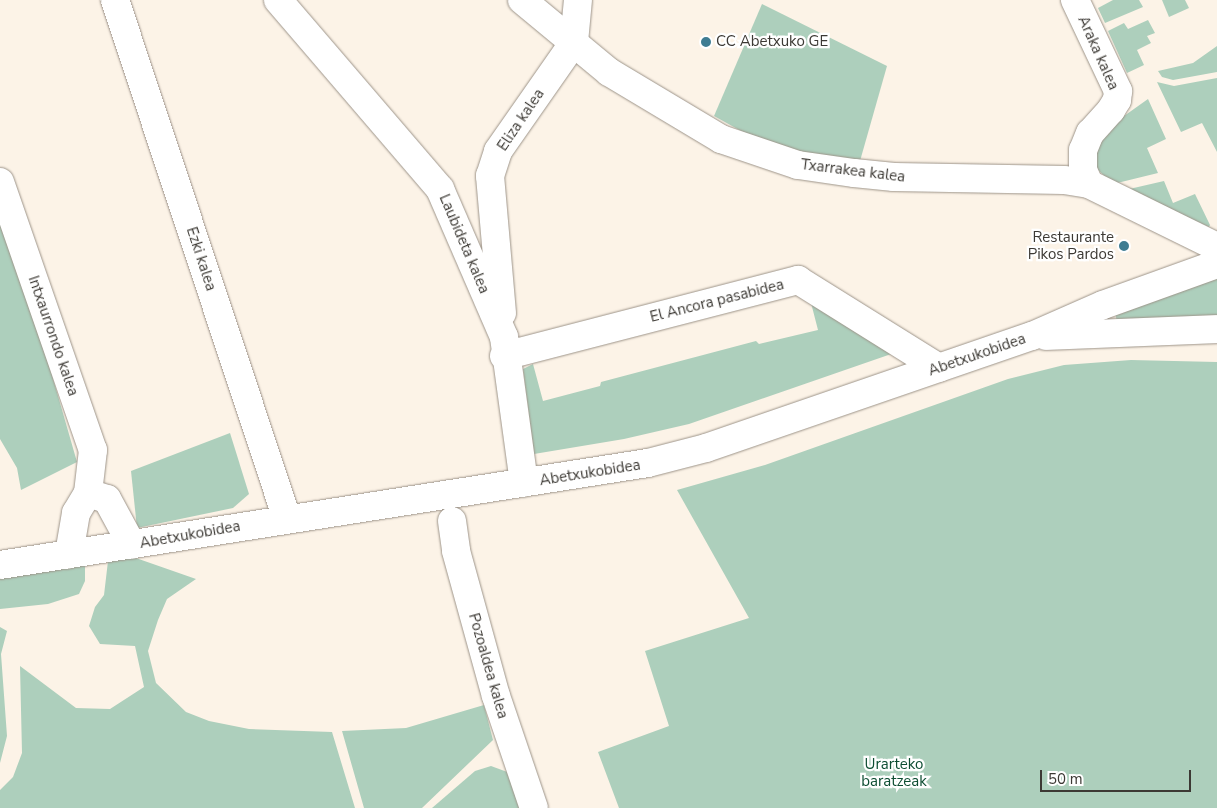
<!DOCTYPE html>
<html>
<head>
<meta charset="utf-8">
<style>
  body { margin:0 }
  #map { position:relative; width:1217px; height:808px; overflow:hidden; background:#fcf3e7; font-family:"Nunito Sans",sans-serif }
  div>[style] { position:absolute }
  .green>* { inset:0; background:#adcfbc }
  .roads { filter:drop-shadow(0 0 1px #9d9489) drop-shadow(0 0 1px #9d9489) }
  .minor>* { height:28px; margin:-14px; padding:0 14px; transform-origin:14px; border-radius:14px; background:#fff }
  .dots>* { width:14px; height:14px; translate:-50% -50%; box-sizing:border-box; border:2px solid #fff; border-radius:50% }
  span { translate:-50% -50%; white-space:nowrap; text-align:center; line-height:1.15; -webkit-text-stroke:4.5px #fff; paint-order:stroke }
  .poi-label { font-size:15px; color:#3c3934 }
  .left { translate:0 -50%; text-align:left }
  .right { translate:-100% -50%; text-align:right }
  .street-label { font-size:15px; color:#3c3934 }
  .park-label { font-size:15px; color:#0d4d32 }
  .scale { position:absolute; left:1040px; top:770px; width:151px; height:22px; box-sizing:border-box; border:2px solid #3c3934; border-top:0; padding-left:6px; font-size:15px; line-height:18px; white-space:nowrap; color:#3c3934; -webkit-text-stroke:4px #fff; paint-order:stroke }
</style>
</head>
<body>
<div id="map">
  <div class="green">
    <i style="clip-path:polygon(1113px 0,1139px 0,1143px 7px,1105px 23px,1098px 8px)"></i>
    <i style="clip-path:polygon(1162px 0,1185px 0,1189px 8px,1169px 17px)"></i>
    <i style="clip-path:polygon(762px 4px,887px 66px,860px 161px,812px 154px,761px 142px,714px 116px)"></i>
    <i style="clip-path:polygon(1148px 20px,1155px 33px,1147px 36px,1151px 43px,1137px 50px,1144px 65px,1127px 73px,1108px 31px,1124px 23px,1128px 29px)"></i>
    <i style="clip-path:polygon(1217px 46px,1217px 72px,1173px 80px,1162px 77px,1158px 71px,1193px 63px)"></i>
    <i style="clip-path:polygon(1217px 78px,1217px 152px,1202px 123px,1181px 132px,1157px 82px,1174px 86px)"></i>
    <i style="clip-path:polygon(1148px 99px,1166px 139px,1147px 148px,1158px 173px,1113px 184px,1098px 170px,1095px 163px,1096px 145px,1117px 121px)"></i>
    <i style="clip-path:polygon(1164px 181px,1173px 203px,1195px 194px,1210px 225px,1209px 227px,1125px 190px)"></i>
    <i style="clip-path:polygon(0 216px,52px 375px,77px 462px,21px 490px,17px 468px,0 439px)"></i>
    <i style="clip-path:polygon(1217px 271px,1217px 320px,1117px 325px,1115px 309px)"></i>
    <i style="clip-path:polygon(810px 299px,897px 352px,689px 424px,624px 439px,534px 454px,523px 369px,533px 364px,543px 401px,600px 386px,601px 382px,756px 341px,759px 344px,818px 330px)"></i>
    <i style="clip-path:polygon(1131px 360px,1217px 362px,1217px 808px,619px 808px,598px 752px,669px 726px,645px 651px,749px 618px,677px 490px,765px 465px,1008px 379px,1064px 365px)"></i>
    <i style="clip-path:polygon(230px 433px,249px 494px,233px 508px,137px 528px,131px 471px)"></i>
    <i style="clip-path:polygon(133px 557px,196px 579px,167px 599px,158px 620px,148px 651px,156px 683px,186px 712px,209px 721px,249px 729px,332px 732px,355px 808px,0 808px,0 790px,13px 777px,22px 753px,20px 666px,76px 708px,110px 709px,144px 687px,135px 646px,100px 644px,89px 626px,95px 607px,104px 595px,108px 561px)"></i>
    <i style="clip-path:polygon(85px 564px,85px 581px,79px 594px,48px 604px,0 609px,0 577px)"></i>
    <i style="clip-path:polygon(0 627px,7px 631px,1px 654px,7px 736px,0 763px)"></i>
    <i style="clip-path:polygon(484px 705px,493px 740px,422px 808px,364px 808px,342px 731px,406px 728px)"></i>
    <i style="clip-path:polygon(491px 766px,510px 773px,524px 808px,432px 808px,475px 771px)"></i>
  </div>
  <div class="roads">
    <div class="minor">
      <i style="left:115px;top:0;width:547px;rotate:71.66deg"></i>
      <i style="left:278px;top:0;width:249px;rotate:49.4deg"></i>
      <i style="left:440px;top:189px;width:161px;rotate:66.6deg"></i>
      <i style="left:504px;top:337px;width:147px;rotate:82.2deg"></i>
      <i style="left:522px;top:0;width:113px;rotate:39.6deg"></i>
      <i style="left:609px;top:72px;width:131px;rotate:30.9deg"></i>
      <i style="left:721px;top:139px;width:81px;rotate:18.7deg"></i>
      <i style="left:798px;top:165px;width:57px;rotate:8.1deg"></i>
      <i style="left:854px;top:173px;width:40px;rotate:5.7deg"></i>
      <i style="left:894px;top:177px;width:170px;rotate:1deg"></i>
      <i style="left:1064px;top:180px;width:25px;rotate:9deg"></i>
      <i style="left:1089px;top:184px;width:143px;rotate:26.2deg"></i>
      <i style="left:1075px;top:0;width:101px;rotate:64.7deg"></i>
      <i style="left:1118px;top:91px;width:9px;rotate:96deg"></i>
      <i style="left:1117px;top:100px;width:12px;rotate:121deg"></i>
      <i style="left:1111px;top:110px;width:31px;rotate:132deg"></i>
      <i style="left:1090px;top:133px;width:18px;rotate:112deg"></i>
      <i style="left:1083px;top:150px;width:20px;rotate:90deg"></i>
      <i style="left:1083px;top:170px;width:15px;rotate:67deg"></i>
      <i style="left:0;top:182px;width:284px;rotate:70.9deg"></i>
      <i style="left:93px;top:450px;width:43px;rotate:96.6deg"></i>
      <i style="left:88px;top:493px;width:23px;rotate:121deg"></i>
      <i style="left:76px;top:513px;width:42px;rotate:99.7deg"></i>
      <i style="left:502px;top:313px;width:138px;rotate:-95deg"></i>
      <i style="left:490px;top:176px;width:26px;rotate:-72deg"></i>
      <i style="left:498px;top:151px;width:133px;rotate:-55.1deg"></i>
      <i style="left:574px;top:42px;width:42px;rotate:-84.6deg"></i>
      <i style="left:1046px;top:336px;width:171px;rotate:-2.3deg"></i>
      <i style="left:504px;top:356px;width:304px;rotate:-14.5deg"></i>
      <i style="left:798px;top:280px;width:166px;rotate:32deg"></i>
      <i style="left:88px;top:493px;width:20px;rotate:18deg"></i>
      <i style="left:107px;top:499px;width:52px;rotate:61.5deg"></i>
      <i style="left:452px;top:521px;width:30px;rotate:82deg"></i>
      <i style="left:456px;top:551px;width:150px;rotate:74.6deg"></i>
      <i style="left:496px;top:696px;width:118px;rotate:71.3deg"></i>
      <i style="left:0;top:565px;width:656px;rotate:-8.95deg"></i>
      <i style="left:648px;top:463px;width:60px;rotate:-14.5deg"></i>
      <i style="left:706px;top:448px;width:345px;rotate:-19deg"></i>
      <i style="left:1032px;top:336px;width:77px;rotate:-23.6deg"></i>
      <i style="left:1103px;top:305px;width:121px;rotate:-19.8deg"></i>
    </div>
  </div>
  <div class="dots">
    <i style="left:706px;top:42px;background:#3e7c92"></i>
    <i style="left:1124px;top:246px;background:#3e7c92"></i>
  </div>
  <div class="poi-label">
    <span class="left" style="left:716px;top:42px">CC Abetxuko GE</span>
    <span class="right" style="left:1114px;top:246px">Restaurante<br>Pikos Pardos</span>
  </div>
  <div class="street-label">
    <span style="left:1098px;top:53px;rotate:66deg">Araka kalea</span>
    <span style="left:521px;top:120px;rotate:-56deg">Eliza kalea</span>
    <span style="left:853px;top:171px;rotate:7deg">Txarrakea kalea</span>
    <span style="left:464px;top:244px;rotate:67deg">Laubideta kalea</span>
    <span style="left:201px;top:259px;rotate:72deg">Ezki kalea</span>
    <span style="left:717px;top:301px;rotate:-14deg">El Ancora pasabidea</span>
    <span style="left:53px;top:336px;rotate:71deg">Intxaurrondo kalea</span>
    <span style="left:977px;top:355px;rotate:-19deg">Abetxukobidea</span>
    <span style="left:590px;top:473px;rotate:-9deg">Abetxukobidea</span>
    <span style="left:190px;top:535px;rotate:-10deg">Abetxukobidea</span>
    <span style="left:488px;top:666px;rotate:74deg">Pozoaldea kalea</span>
  </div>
  <div class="park-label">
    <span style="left:894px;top:773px">Urarteko<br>baratzeak</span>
  </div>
  <div class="scale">50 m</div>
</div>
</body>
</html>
